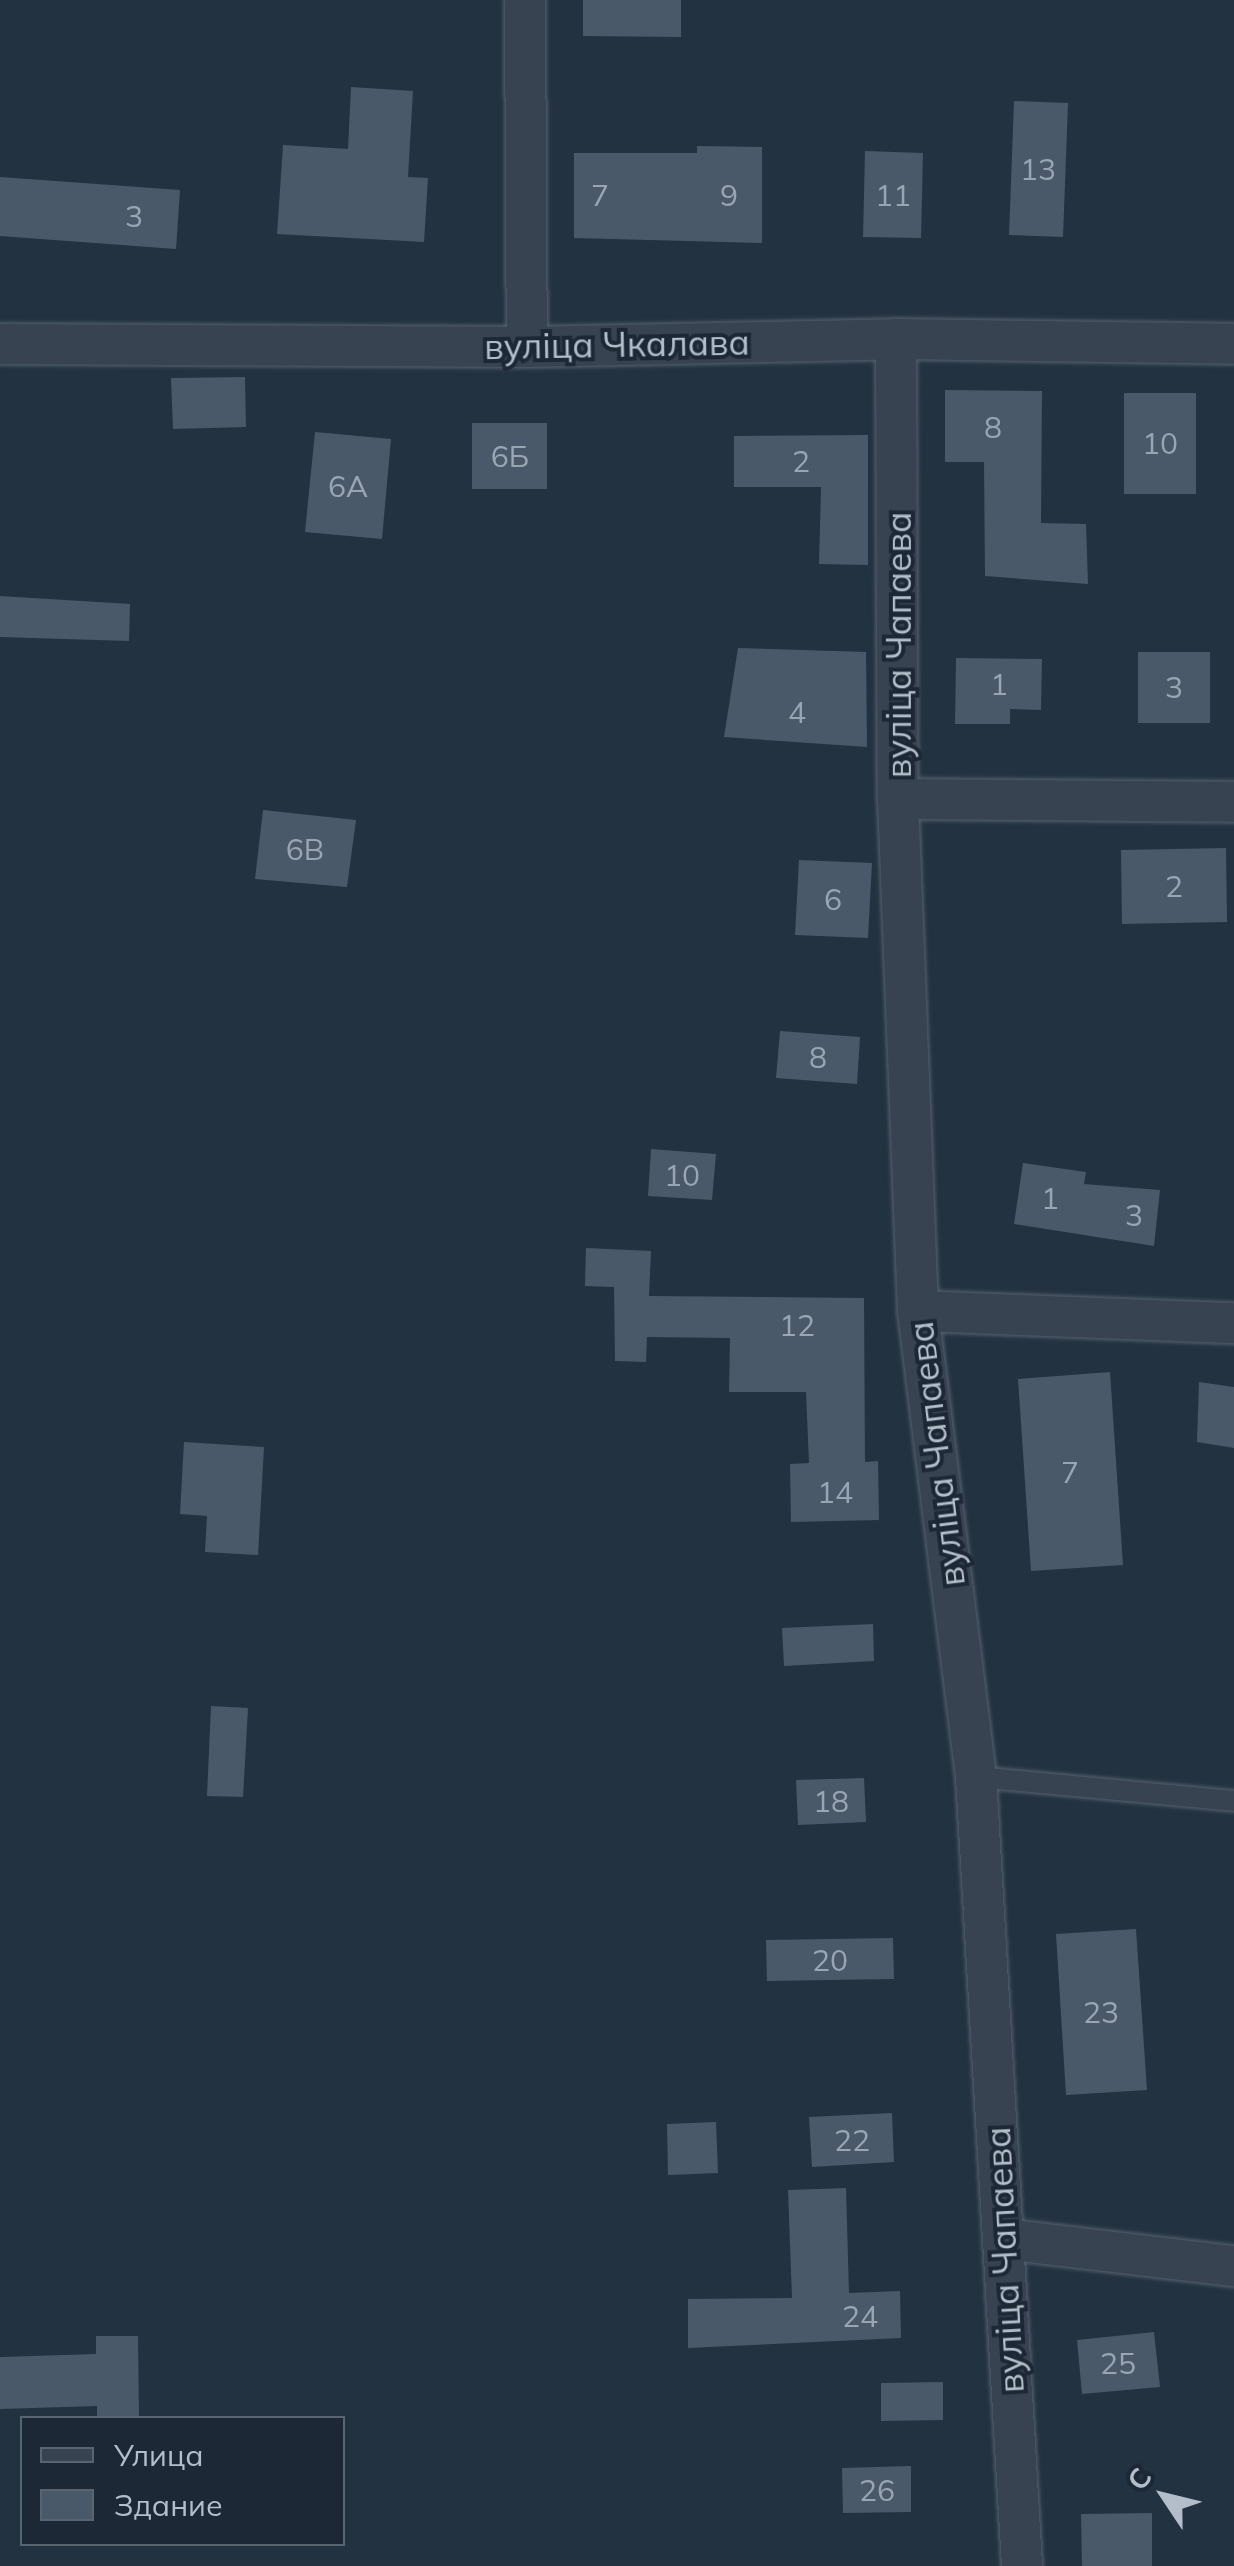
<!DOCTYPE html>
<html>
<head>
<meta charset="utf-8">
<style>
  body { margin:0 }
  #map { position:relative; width:1234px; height:2566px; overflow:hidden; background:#233240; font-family:Mulish,sans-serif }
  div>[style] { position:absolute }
  .building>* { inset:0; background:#495969 }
  .roads { filter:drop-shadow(0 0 2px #55616e) drop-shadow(0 0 2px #55616e) }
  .lane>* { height:20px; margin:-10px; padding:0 10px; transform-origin:10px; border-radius:10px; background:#374350 }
  .street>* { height:40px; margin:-20px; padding:0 20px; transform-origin:20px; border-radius:20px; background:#374350 }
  span { translate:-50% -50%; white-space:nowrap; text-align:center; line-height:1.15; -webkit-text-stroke:8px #1c2835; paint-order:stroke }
  .number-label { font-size:30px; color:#99a5b2 }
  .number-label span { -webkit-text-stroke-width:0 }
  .street-label { font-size:35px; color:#b4becb }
  .legend { position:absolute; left:20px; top:2416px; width:325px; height:130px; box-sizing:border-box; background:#1c2835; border:2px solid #596471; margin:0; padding:12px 18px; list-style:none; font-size:30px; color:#b4becb }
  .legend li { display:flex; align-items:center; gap:20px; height:50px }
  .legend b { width:50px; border:2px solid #596471 }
  .north { position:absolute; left:1114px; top:2446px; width:100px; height:100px; -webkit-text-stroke:8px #1c2835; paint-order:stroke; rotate:305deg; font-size:28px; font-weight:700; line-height:40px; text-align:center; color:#b4becb }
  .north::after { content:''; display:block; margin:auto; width:35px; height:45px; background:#b4becb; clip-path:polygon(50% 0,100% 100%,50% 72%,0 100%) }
</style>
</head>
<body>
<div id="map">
  <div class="building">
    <i style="clip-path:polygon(583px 0,681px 0,681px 37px,583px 36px)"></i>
    <i style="clip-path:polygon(351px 87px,413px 91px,408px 177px,428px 178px,424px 242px,277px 234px,283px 145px,348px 149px)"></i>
    <i style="clip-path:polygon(1014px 101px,1068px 103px,1063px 237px,1009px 235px)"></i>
    <i style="clip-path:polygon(697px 146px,762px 147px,762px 243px,574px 238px,574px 153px,697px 153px)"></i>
    <i style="clip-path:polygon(865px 151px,923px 153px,921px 238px,863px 237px)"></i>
    <i style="clip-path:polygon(0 177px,180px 190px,176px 249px,0 236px)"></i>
    <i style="clip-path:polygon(245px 377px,246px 427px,173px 429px,171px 378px)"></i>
    <i style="clip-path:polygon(945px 390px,1042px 391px,1041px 523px,1086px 524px,1088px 584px,985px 576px,984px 462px,945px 462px)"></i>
    <i style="clip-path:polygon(1124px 393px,1196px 393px,1196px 494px,1124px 494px)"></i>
    <i style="clip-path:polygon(472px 423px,547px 423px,547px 489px,472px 489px)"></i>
    <i style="clip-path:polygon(315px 432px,391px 439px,382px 539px,305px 532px)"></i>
    <i style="clip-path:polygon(868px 435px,868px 565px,819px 564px,821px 487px,734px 487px,734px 436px)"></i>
    <i style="clip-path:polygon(0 596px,130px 604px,129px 641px,0 637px)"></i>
    <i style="clip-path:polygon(738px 648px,866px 652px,867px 747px,724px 737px)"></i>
    <i style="clip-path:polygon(1138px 652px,1210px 652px,1210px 723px,1138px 723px)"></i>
    <i style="clip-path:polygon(956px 658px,1042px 659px,1041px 710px,1010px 709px,1010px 724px,955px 724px)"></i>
    <i style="clip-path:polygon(263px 810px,356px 820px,347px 887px,255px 879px)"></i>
    <i style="clip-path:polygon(1226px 848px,1227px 922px,1122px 924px,1121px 850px)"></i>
    <i style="clip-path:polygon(799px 860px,872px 863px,868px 938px,795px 935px)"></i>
    <i style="clip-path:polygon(780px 1031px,860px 1037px,857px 1084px,776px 1078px)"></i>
    <i style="clip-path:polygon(651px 1149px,716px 1154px,712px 1200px,648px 1196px)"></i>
    <i style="clip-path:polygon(1023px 1163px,1086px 1172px,1084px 1184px,1160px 1190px,1154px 1246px,1014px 1224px)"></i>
    <i style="clip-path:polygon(586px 1248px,651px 1251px,649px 1296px,864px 1298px,865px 1462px,878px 1461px,879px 1520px,791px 1522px,790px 1464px,809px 1463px,806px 1392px,729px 1392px,730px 1338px,647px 1337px,646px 1362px,615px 1361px,614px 1287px,585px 1286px)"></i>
    <i style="clip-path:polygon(1110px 1372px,1123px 1565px,1031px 1571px,1018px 1379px)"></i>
    <i style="clip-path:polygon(1199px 1382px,1234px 1387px,1234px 1448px,1197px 1442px)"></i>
    <i style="clip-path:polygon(184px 1442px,264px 1447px,258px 1555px,205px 1552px,207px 1516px,180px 1514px)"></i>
    <i style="clip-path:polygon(873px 1624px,874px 1661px,784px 1666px,782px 1628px)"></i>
    <i style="clip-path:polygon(211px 1706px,248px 1708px,243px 1797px,207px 1796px)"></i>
    <i style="clip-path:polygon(864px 1778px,866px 1822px,798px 1825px,796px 1780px)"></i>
    <i style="clip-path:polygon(1136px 1929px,1147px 2090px,1066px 2095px,1056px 1934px)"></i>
    <i style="clip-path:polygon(893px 1938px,894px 1979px,767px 1981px,766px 1940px)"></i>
    <i style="clip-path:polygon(892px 2113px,894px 2162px,812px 2167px,809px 2117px)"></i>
    <i style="clip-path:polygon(716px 2122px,718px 2173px,668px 2175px,667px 2124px)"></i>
    <i style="clip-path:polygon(846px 2188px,849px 2293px,900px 2291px,901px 2338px,688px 2348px,688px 2299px,792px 2298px,788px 2190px)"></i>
    <i style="clip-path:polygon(1154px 2332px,1160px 2387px,1082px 2394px,1077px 2340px)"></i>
    <i style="clip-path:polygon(96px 2336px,138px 2336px,139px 2418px,97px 2418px,97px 2406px,0 2409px,0 2357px,96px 2354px)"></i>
    <i style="clip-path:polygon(943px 2382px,943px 2420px,881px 2421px,881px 2383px)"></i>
    <i style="clip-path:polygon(911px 2466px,911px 2512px,843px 2513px,842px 2468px)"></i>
    <i style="clip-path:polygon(1152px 2513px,1152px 2566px,1082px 2566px,1081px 2514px)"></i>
  </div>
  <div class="roads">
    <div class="lane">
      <i style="left:976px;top:1777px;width:259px;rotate:5.3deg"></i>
    </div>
    <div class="street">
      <i style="left:525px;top:0;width:347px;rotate:89.7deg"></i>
      <i style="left:896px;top:339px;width:460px;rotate:89.8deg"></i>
      <i style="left:898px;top:799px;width:512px;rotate:87.76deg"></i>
      <i style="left:918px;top:1311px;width:470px;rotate:82.9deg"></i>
      <i style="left:976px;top:1777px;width:790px;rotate:86.66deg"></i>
      <i style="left:0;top:344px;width:527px;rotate:0.33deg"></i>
      <i style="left:527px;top:347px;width:369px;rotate:-1.2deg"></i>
      <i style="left:896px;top:339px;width:338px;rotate:0.8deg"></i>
      <i style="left:898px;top:799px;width:336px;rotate:0.5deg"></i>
      <i style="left:918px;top:1311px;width:316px;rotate:2.2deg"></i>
      <i style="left:1003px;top:2239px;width:233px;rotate:6.7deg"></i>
    </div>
  </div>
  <div class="number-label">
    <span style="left:1038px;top:169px">13</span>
    <span style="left:600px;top:195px">7</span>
    <span style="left:729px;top:195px">9</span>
    <span style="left:893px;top:195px">11</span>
    <span style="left:134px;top:216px">3</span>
    <span style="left:993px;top:427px">8</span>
    <span style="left:1160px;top:443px">10</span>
    <span style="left:510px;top:456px">6Б</span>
    <span style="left:801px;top:461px">2</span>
    <span style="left:348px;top:486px">6А</span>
    <span style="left:999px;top:684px">1</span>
    <span style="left:1174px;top:687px">3</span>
    <span style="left:797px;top:712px">4</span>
    <span style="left:305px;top:849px">6В</span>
    <span style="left:1174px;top:886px">2</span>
    <span style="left:833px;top:899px">6</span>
    <span style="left:818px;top:1057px">8</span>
    <span style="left:682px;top:1175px">10</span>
    <span style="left:1050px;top:1198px">1</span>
    <span style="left:1134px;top:1215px">3</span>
    <span style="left:797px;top:1325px">12</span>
    <span style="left:1070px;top:1472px">7</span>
    <span style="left:835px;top:1492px">14</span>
    <span style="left:831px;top:1801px">18</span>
    <span style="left:830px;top:1960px">20</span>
    <span style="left:1101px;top:2012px">23</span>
    <span style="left:852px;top:2140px">22</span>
    <span style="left:860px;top:2316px">24</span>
    <span style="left:1118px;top:2363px">25</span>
    <span style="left:877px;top:2490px">26</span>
  </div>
  <div class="street-label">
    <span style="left:617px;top:344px;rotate:-1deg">вуліца Чкалава</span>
    <span style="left:898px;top:645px;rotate:-90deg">вуліца Чапаева</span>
    <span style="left:936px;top:1454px;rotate:-97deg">вуліца Чапаева</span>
    <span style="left:1004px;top:2260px;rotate:-93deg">вуліца Чапаева</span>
  </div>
  <ul class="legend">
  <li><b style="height:12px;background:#374350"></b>Улица</li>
  <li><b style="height:28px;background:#495969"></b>Здание</li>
  </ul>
  <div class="north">С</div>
</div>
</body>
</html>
